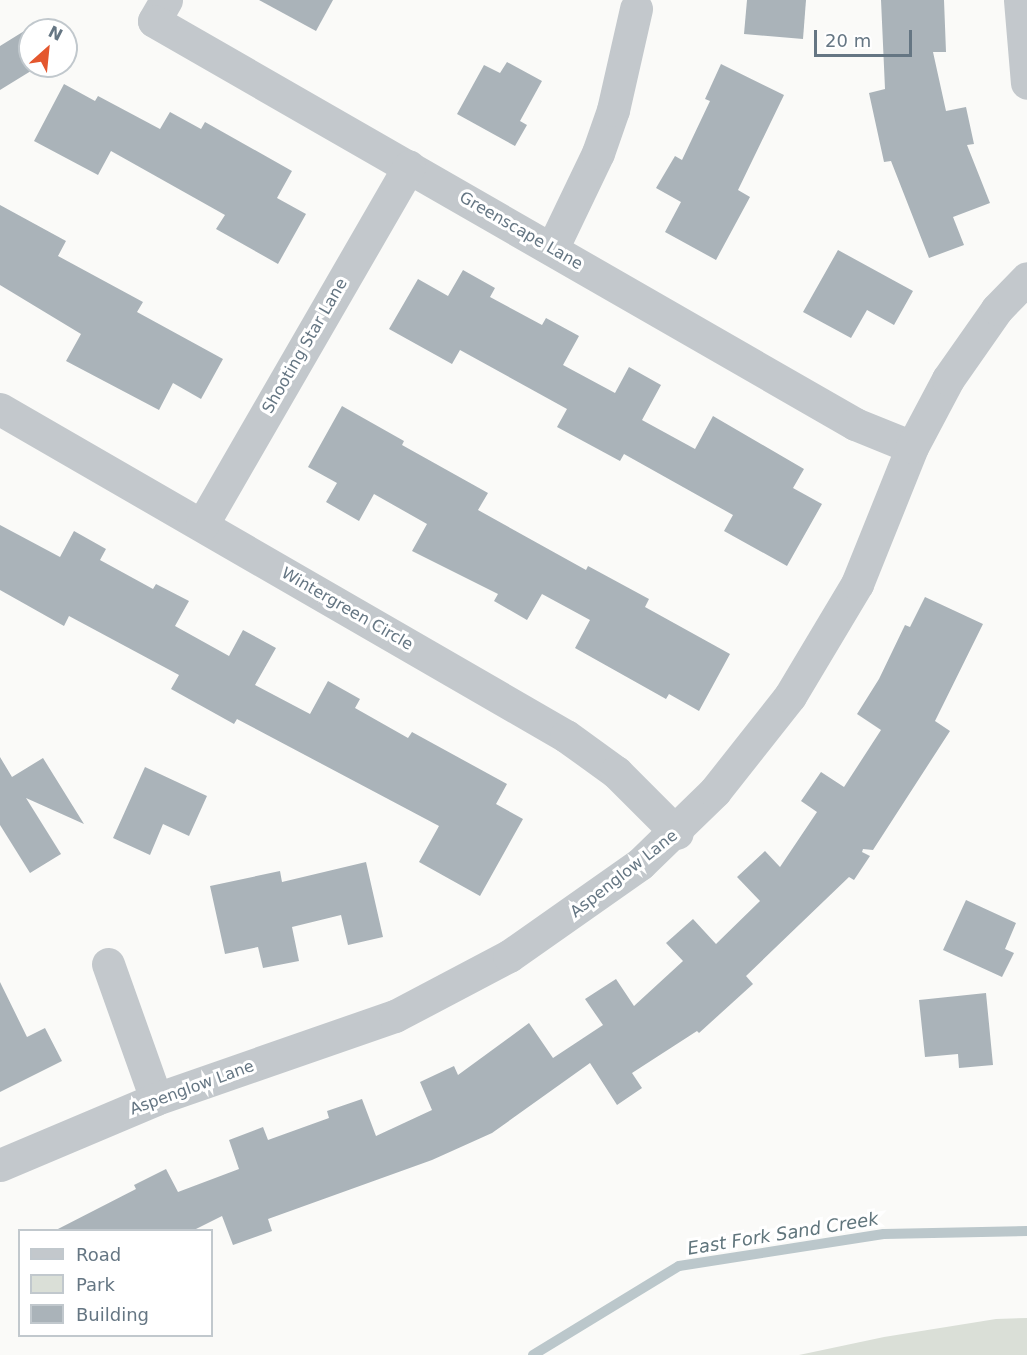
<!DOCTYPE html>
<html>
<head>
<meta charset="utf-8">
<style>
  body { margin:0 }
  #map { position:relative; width:1027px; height:1355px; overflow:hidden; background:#fafaf8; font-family:"DejaVu Sans",sans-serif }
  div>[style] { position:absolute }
  .green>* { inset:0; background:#dadfd7 }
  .stream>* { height:10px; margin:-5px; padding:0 5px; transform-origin:5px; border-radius:5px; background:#bbc7cb }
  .building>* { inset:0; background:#aab3b9 }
  .minor>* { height:33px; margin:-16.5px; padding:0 16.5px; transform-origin:16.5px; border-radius:16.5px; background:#c3c8cc }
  span { translate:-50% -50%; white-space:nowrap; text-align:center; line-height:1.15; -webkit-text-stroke:6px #fff; paint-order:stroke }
  .street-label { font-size:16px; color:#657683 }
  .water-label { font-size:18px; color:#60757c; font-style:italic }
  .legend { position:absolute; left:18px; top:1229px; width:195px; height:108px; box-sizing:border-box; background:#fff; border:2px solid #c1c8cd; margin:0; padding:8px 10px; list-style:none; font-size:18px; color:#657683 }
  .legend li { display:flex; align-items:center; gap:12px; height:30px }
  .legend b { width:30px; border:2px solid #c1c8cd }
  .north { position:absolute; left:18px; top:18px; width:60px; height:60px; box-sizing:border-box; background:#fff; border:2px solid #c1c8cd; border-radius:50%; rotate:27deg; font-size:16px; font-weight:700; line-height:24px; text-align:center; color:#657683 }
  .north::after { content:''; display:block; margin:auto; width:21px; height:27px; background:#e4572e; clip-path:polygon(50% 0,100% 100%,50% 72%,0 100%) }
  .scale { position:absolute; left:814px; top:30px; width:98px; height:27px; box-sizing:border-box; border:3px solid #657683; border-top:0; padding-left:8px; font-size:18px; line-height:21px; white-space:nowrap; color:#657683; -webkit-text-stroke:4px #fff; paint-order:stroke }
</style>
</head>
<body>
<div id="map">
  <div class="green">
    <i style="clip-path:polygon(1027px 1318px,1027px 1355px,799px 1355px,884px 1337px,996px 1319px)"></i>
  </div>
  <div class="stream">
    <i style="left:533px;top:1355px;width:171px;rotate:-31.4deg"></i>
    <i style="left:679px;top:1266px;width:207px;rotate:-8.9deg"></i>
    <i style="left:884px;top:1234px;width:143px;rotate:-1.2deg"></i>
  </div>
  <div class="building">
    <i style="clip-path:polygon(259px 0,333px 0,316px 31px)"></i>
    <i style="clip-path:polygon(747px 0,806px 0,803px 39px,744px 34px)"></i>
    <i style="clip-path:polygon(881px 0,944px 0,946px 52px,933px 52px,946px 111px,966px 107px,974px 144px,967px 145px,990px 203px,953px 217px,964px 245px,929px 258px,891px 161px,884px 162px,869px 93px,885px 89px)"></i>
    <i style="clip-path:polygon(42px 20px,47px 30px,30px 30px,30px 66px,39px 66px,0 90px,0 46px)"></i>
    <i style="clip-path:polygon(507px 62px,542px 81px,520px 121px,527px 125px,515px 146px,457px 114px,484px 65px,500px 73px)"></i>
    <i style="clip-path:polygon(721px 64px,784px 95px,738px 190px,750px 197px,716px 260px,665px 232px,681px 202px,656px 188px,675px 156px,682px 160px,710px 101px,705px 99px)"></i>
    <i style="clip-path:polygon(64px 84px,95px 101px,98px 96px,160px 129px,170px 112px,201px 129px,205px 122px,292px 171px,277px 198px,306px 214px,278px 264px,216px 229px,225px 215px,111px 151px,98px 175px,34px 141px)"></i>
    <i style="clip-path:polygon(0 205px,66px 241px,58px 256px,143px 302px,137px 312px,223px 359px,201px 399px,173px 383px,159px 410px,66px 361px,81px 334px,0 285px)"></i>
    <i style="clip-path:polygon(838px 250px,913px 291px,894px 325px,867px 310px,851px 338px,803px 312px)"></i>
    <i style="clip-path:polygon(463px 270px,495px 288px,490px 297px,542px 325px,546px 318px,579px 336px,563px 365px,615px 393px,629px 367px,661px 385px,642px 420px,695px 449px,713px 416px,804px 469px,793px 488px,822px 504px,787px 566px,724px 531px,733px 515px,624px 454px,620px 461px,557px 427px,567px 409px,460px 350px,452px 364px,389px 329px,418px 279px,448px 296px)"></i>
    <i style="clip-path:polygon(342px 406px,404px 441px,402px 445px,488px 493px,478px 510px,586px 570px,588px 566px,649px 599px,645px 607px,730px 654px,699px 711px,669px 694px,666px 699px,575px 648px,590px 620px,542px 594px,527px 620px,494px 601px,498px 594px,412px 551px,427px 524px,374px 494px,359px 521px,326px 502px,337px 483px,308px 467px)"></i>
    <i style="clip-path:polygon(0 525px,60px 557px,74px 531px,106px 549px,100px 560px,153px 589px,156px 584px,189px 601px,175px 626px,229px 656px,243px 630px,276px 648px,255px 685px,310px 714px,328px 681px,360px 699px,355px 708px,408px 738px,412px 732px,507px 784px,496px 804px,523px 819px,480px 896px,419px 862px,439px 826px,237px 719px,234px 724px,171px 689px,179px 675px,69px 616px,64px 626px,0 590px)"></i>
    <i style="clip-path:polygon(925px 597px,983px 624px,935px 721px,950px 731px,873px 850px,863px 849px,862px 852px,870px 856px,854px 880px,849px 877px,746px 976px,753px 984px,699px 1033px,697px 1031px,632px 1073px,642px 1088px,617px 1105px,590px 1063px,492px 1133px,432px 1160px,268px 1219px,272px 1231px,233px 1245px,222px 1216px,194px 1230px,56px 1230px,136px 1189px,134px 1185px,166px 1169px,178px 1192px,239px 1169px,229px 1140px,263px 1127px,268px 1140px,329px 1118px,327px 1111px,362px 1099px,376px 1136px,432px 1110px,420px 1082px,454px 1066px,458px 1075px,529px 1023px,553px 1058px,603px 1025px,585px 999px,616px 979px,634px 1006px,683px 961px,666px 943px,693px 919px,716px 944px,760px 901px,737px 877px,765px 851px,780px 867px,817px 812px,801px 801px,821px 772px,844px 787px,881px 730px,857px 714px,879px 679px,905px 625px,910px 627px)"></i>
    <i style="clip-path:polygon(0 757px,12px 777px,43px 758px,84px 824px,26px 798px,61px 854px,30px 873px,0 825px)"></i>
    <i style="clip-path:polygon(145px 767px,207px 796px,189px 836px,163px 824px,150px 855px,113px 838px)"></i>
    <i style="clip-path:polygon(366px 862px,383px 937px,348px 945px,341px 915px,292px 927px,299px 961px,263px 968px,258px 947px,225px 954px,210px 886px,280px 871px,282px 882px)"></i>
    <i style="clip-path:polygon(966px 900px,1016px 923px,1005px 949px,1014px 953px,1002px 977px,943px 950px)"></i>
    <i style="clip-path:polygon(0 982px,27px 1037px,45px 1028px,62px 1061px,0 1092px)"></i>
    <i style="clip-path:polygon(986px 993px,993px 1065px,959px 1068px,958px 1054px,925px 1057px,919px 1000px)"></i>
  </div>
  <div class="minor">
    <i style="left:166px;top:0;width:24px;rotate:120deg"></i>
    <i style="left:154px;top:21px;width:809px;rotate:29.89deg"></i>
    <i style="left:855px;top:424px;width:61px;rotate:22deg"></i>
    <i style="left:1020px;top:0;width:83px;rotate:85.2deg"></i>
    <i style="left:552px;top:249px;width:106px;rotate:-64.4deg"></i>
    <i style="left:598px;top:153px;width:46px;rotate:-70.8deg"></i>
    <i style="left:613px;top:110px;width:104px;rotate:-77.2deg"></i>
    <i style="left:0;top:409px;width:654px;rotate:30.02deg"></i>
    <i style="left:566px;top:736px;width:62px;rotate:35.8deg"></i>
    <i style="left:616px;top:772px;width:86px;rotate:45deg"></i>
    <i style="left:202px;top:525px;width:414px;rotate:-60deg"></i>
    <i style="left:108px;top:964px;width:143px;rotate:70.4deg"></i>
    <i style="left:0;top:1165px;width:169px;rotate:-22.9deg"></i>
    <i style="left:156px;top:1099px;width:253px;rotate:-19.2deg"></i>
    <i style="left:395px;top:1016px;width:129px;rotate:-27.8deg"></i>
    <i style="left:509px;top:956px;width:160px;rotate:-35.1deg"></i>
    <i style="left:640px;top:864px;width:105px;rotate:-44.2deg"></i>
    <i style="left:715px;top:791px;width:121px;rotate:-51.7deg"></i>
    <i style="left:790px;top:696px;width:131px;rotate:-59.1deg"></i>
    <i style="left:857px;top:584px;width:148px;rotate:-68.1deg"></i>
    <i style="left:912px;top:447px;width:77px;rotate:-62.1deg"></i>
    <i style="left:948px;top:379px;width:85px;rotate:-55deg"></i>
    <i style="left:997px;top:309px;width:43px;rotate:-45.9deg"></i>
  </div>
  <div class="street-label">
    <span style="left:521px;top:231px;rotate:30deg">Greenscape Lane</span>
    <span style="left:305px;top:346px;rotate:-60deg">Shooting Star Lane</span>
    <span style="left:347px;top:609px;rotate:30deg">Wintergreen Circle</span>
    <span style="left:624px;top:874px;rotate:-38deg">Aspenglow Lane</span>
    <span style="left:192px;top:1088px;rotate:-20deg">Aspenglow Lane</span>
  </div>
  <div class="water-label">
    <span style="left:783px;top:1234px;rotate:-9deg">East Fork Sand Creek</span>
  </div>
  <ul class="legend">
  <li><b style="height:8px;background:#c3c8cc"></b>Road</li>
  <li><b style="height:16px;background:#dadfd7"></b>Park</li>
  <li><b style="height:16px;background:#aab3b9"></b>Building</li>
  </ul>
  <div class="north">N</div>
  <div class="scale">20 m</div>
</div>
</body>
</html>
